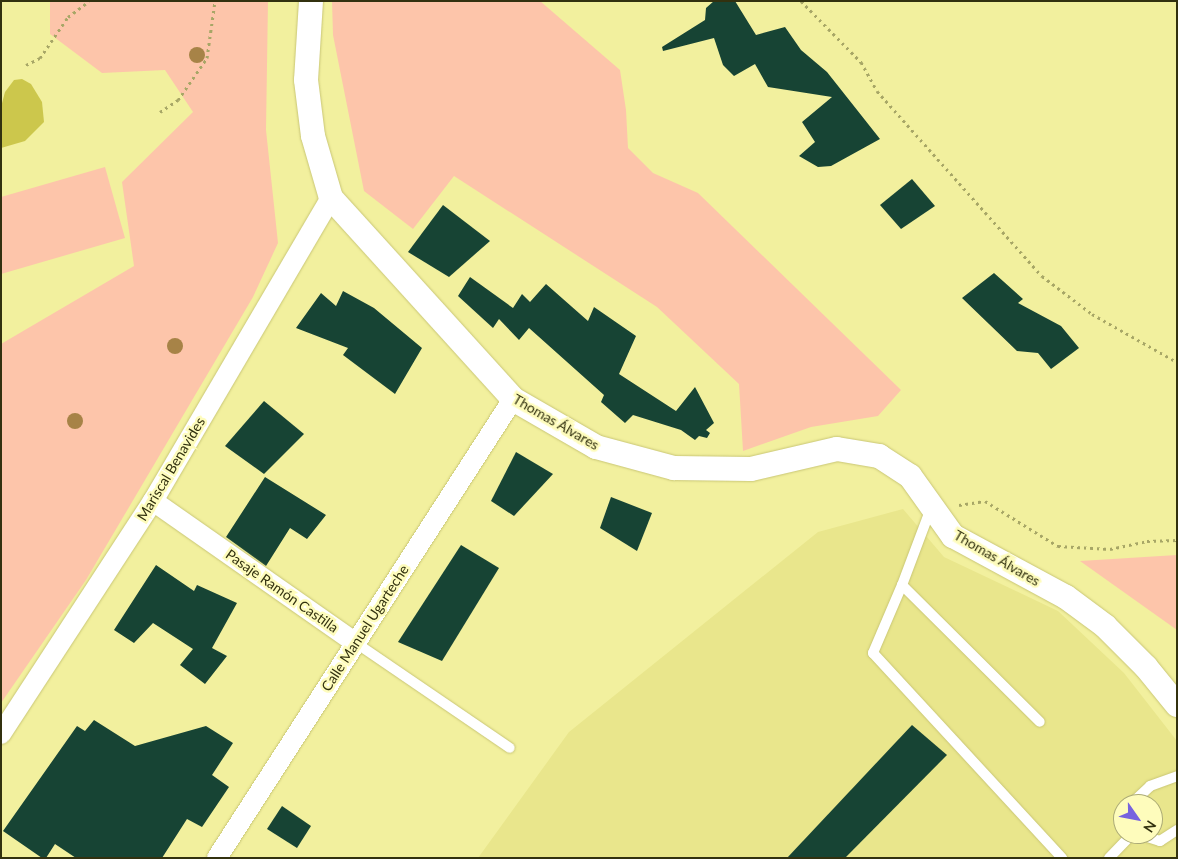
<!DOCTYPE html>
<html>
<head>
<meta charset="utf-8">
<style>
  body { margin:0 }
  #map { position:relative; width:1178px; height:859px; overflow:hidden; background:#f2f09e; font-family:Lato,sans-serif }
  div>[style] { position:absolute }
  .built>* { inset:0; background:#e9e68c }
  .green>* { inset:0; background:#fdc5aa }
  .water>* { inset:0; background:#ccc74c }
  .building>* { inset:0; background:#174434 }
  .path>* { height:3px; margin-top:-1.5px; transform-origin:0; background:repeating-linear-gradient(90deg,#a7a666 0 2.5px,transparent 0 6.5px) }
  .roads { filter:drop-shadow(0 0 1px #c9c676) drop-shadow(0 0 1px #c9c676) }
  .service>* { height:10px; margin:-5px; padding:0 5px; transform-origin:5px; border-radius:5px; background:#fff }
  .minor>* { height:20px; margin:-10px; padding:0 10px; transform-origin:10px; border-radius:10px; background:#fff }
  .tertiary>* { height:24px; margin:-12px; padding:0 12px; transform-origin:12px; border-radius:12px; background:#fff }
  .trees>* { width:16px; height:16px; margin:-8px; border-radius:50%; background:#a78347 }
  span { translate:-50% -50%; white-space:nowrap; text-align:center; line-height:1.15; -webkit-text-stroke:5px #fefcbc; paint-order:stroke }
  .street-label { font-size:14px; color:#32310f }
  .frame { position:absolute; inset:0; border:2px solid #32310f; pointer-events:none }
  .north { position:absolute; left:1113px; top:794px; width:50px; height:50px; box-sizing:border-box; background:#fefcbc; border:1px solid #acab77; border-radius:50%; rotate:123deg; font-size:14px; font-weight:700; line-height:20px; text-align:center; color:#32310f }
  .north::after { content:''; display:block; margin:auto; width:18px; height:22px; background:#7763de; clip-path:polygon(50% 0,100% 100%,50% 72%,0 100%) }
</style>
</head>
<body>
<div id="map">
  <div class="built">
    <i style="clip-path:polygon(evenodd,903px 509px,944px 557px,1058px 611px,1124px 673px,1177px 741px,1177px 858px,478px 858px,569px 732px,818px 532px,903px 509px,1123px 804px,1153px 804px,1153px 834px,1123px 834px,1123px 804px)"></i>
  </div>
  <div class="green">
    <i style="clip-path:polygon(50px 1px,268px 1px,266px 130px,278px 243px,253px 297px,86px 580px,1px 703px,1px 344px,134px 266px,122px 182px,193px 112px,165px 70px,102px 73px,50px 34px)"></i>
    <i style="clip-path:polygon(332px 1px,540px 1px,620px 70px,626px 110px,628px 148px,653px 173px,698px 193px,901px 390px,878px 416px,811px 427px,743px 451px,739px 384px,657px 307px,454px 176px,413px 229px,364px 191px,333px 35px)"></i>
    <i style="clip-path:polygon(105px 167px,125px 238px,1px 274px,1px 197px)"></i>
    <i style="clip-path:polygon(1177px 555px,1177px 630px,1080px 561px)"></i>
  </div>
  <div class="water">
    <i style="clip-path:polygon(22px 79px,31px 84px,42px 102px,44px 122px,25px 141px,1px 148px,1px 107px,5px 92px,14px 80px)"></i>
  </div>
  <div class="building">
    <i style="clip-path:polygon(714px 1px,735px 1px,756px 35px,785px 27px,801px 50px,827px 72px,880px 139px,831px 166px,818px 167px,799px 156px,815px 142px,802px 122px,832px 97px,768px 87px,755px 64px,734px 76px,723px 65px,714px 38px,663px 51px,662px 47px,705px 20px,706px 8px)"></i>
    <i style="clip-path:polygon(912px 179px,935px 206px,901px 229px,880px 205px)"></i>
    <i style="clip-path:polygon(443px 205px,490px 241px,449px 277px,408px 252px)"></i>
    <i style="clip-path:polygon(994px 273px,1023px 299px,1018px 303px,1061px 326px,1079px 348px,1051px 369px,1038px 353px,1017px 351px,962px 298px)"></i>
    <i style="clip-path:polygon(470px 277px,513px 308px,522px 294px,530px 302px,546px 284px,588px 321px,594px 307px,636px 336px,619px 374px,676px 411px,695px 387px,714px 423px,706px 430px,710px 433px,707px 438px,699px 436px,695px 440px,681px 430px,633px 415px,625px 423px,601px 402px,604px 395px,529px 328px,519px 340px,499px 319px,493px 328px,458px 296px)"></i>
    <i style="clip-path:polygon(343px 291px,374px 308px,422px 348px,395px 394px,343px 355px,348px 348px,296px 328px,321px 293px,336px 306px)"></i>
    <i style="clip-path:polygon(264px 401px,304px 434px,264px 474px,225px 446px)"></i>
    <i style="clip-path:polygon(516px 452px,553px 474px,514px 516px,491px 501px)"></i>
    <i style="clip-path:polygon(265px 477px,326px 515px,307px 539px,290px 528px,266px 566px,226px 537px)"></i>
    <i style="clip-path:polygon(611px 497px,652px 513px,637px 551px,600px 528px)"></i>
    <i style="clip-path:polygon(461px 545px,499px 568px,442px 661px,398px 642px)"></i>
    <i style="clip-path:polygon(156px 565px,194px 591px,197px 585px,237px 603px,212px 648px,227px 656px,205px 684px,180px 665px,193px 649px,153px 623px,134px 643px,114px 630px)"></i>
    <i style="clip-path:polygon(94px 720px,135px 746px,206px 726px,233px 743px,212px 775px,229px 787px,202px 827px,187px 819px,162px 858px,76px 858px,55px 844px,46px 858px,42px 858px,3px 831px,77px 726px,85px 731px)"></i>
    <i style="clip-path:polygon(912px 725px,947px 755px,845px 858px,787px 858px)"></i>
    <i style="clip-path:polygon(282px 806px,311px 826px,297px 848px,267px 829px)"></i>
  </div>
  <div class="path">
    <i style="left:801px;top:1px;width:86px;rotate:45.5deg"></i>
    <i style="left:861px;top:62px;width:33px;rotate:61deg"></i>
    <i style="left:877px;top:91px;width:248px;rotate:48.3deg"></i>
    <i style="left:1042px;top:276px;width:63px;rotate:37.2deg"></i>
    <i style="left:1092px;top:314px;width:98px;rotate:29.5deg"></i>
    <i style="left:26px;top:65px;width:16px;rotate:-27deg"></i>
    <i style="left:40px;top:58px;width:50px;rotate:-55.7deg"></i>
    <i style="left:68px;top:17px;width:26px;rotate:-37deg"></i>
    <i style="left:160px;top:112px;width:22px;rotate:-34deg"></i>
    <i style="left:178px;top:100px;width:51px;rotate:-55.4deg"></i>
    <i style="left:207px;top:58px;width:58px;rotate:-82deg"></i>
    <i style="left:959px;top:505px;width:26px;rotate:-9deg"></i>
    <i style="left:985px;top:501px;width:86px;rotate:31.7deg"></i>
    <i style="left:1058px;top:546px;width:52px;rotate:3.3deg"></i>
    <i style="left:1110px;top:549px;width:38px;rotate:-12deg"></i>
    <i style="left:1147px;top:541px;width:30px;rotate:-2deg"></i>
  </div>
  <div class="roads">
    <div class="service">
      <i style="left:931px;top:508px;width:82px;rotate:110.6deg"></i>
      <i style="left:902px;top:585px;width:194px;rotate:44.8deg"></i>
      <i style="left:902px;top:585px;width:74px;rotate:113.1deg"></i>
      <i style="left:873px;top:653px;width:279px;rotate:47.3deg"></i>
      <i style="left:356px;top:643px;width:186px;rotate:34.3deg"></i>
      <i style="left:1131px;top:804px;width:26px;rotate:-43deg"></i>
      <i style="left:1150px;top:786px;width:29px;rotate:-20deg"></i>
      <i style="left:1138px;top:834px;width:23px;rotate:18deg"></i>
      <i style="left:1160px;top:841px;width:20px;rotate:-33deg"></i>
      <i style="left:1109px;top:858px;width:33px;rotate:-46deg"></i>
    </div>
    <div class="minor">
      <i style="left:153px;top:501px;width:248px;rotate:35deg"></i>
      <i style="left:1px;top:734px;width:278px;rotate:-56.9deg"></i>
      <i style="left:153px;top:501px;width:351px;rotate:-59.6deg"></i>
      <i style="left:217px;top:858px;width:546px;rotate:-57.18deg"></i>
    </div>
    <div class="tertiary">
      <i style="left:311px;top:1px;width:79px;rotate:93.6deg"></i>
      <i style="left:306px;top:80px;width:56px;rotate:82.9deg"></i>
      <i style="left:313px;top:136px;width:65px;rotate:73.8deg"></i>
      <i style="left:331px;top:198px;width:271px;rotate:47.8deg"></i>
      <i style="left:513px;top:399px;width:96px;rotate:30deg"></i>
      <i style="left:596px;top:447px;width:81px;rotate:15.1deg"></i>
      <i style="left:674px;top:468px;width:77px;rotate:0.7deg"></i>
      <i style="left:751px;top:469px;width:88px;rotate:-13.1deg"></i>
      <i style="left:837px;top:449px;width:43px;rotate:9.5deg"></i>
      <i style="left:879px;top:456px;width:37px;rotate:33deg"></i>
      <i style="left:910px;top:476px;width:74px;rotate:54.4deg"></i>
      <i style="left:953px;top:536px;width:128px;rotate:28.4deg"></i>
      <i style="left:1066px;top:597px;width:49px;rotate:36.6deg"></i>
      <i style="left:1105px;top:626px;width:58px;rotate:45deg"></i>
      <i style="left:1146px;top:667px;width:49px;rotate:50.8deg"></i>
    </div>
  </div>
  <div class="trees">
    <i style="left:197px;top:55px"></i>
    <i style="left:175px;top:346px"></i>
    <i style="left:75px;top:421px"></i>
  </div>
  <div class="street-label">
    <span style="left:556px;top:422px;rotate:30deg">Thomas Álvares</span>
    <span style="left:171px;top:469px;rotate:-59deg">Mariscal Benavides</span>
    <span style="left:997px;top:558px;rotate:30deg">Thomas Álvares</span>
    <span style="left:282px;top:591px;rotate:35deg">Pasaje Ramón Castilla</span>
    <span style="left:365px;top:628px;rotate:-57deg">Calle Manuel Ugarteche</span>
  </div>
  <div class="frame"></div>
  <div class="north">N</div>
</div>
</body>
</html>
